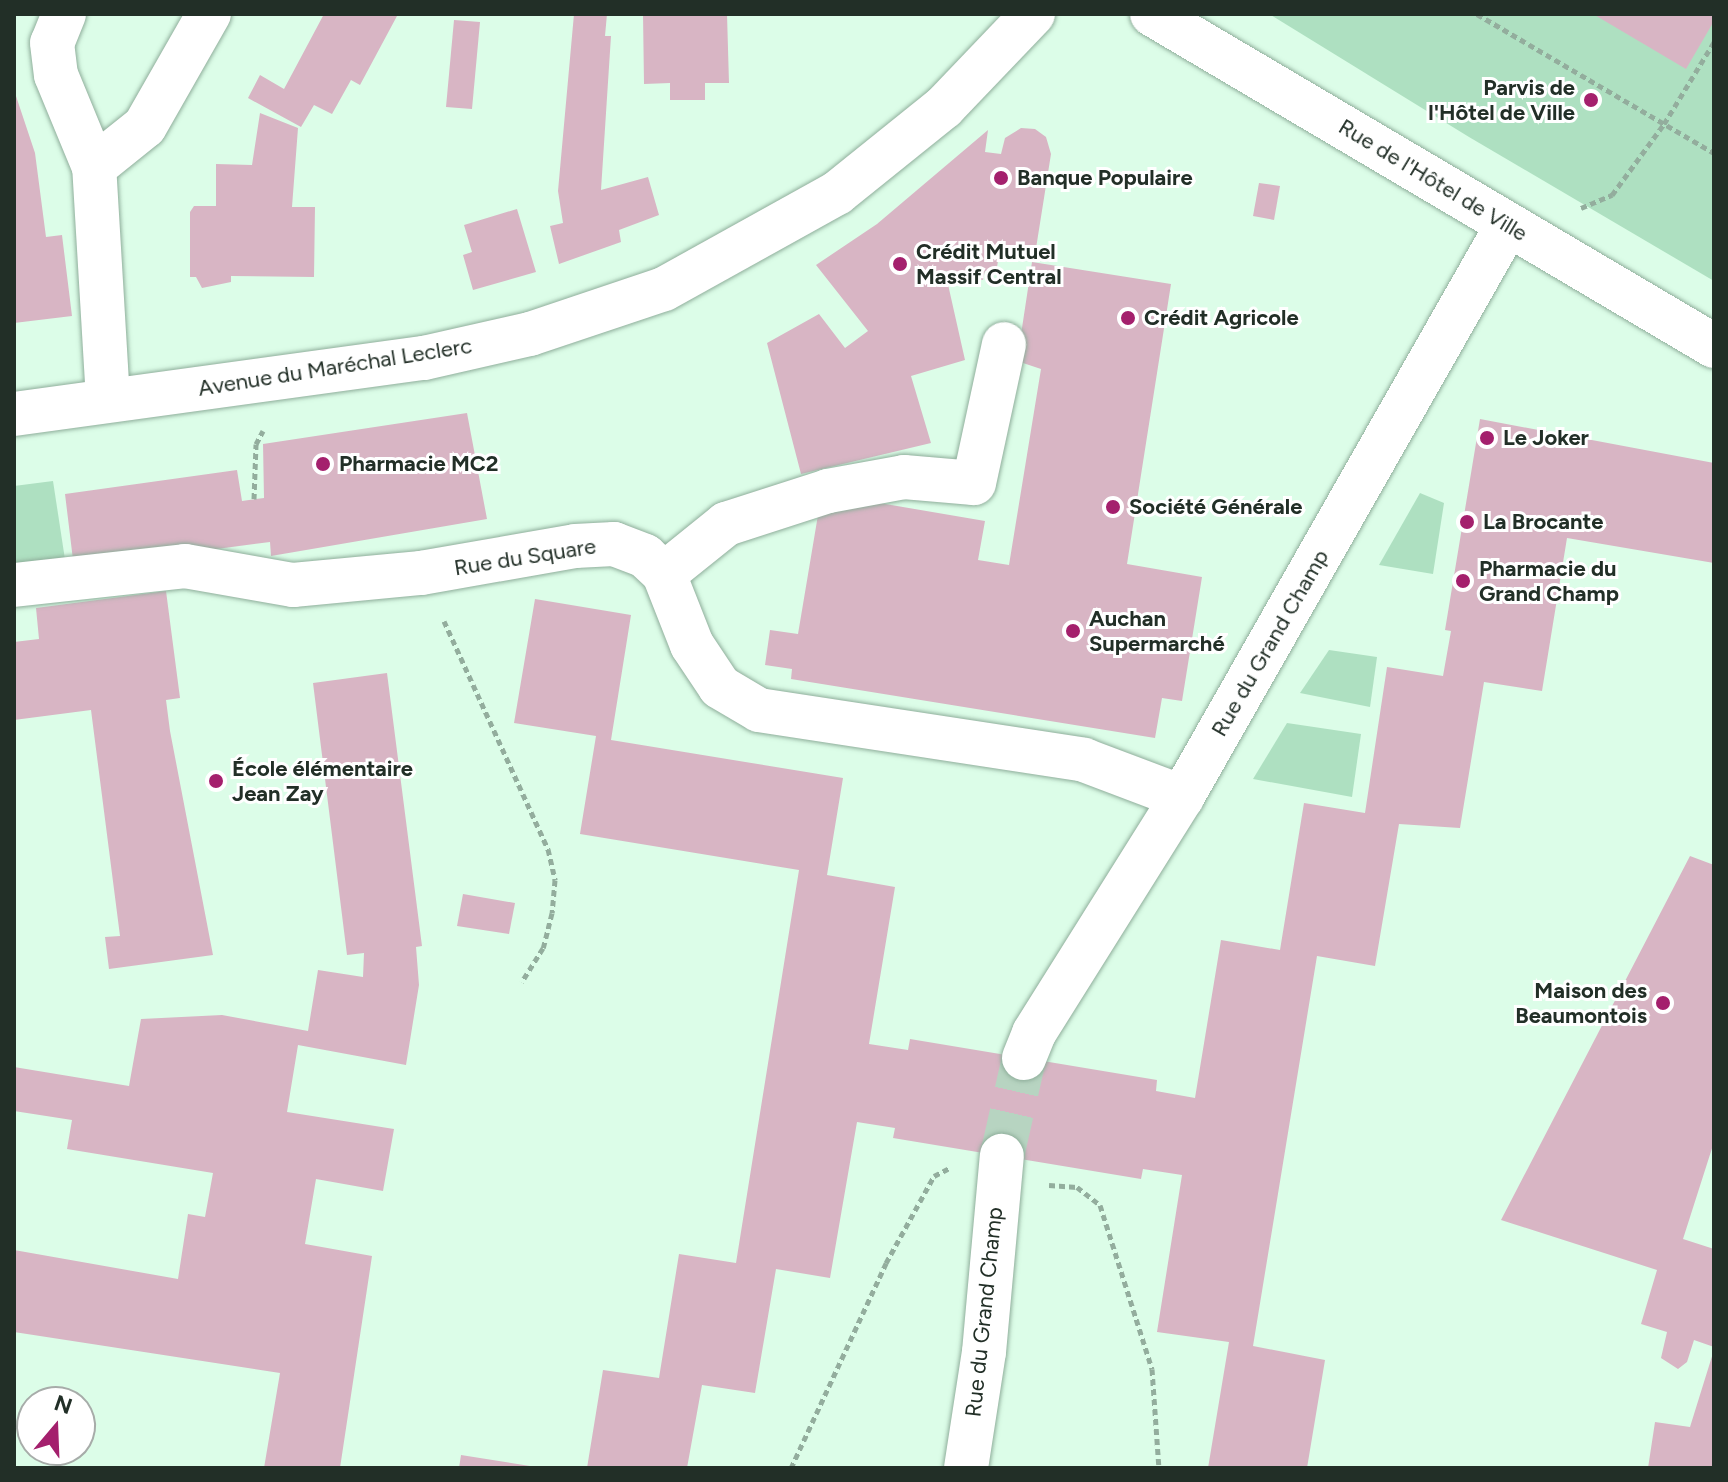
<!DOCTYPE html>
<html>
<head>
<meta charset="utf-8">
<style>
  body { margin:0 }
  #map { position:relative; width:1728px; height:1482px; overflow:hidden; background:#dcfde8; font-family:Figtree,sans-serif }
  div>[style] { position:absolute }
  .green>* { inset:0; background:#aee0c1 }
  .building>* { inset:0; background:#d8b5c4 }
  .minor-tunnel>* { height:44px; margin-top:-22px; transform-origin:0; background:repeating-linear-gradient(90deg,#b7d4c1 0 44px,transparent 0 66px) }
  .path>* { height:5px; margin-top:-2.5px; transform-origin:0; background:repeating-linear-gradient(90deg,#93ad9d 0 6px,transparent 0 10px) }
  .roads { filter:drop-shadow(0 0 2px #8fae9b) drop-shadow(0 0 2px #8fae9b) }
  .minor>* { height:44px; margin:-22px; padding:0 22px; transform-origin:22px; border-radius:22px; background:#fff }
  .major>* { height:44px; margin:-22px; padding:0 22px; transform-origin:22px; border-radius:22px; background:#fff }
  .dots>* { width:22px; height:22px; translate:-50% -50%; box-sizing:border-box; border:4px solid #fff; border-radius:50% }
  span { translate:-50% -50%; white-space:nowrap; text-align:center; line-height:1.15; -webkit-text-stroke:6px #fff; paint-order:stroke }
  .poi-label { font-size:22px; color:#222f27; font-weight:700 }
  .right { translate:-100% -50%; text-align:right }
  .left { translate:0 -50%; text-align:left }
  .street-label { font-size:22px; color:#222f27 }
  .frame { position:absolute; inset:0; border:16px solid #222f27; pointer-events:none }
  .north { position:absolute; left:16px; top:1386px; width:80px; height:80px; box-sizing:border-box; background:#fff; border:2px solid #a7aca9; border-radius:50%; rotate:19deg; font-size:22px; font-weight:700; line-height:32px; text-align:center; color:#222f27 }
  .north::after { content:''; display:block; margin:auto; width:28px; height:36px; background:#a4206d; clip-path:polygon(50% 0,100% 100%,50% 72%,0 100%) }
</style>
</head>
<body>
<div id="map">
  <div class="green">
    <i style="clip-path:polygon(1269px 14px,1714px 14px,1714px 281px,1469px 137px)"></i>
    <i style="clip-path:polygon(53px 481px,66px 566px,14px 573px,14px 486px)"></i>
    <i style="clip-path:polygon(1420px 493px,1444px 503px,1433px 574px,1379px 565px)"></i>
    <i style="clip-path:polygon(1329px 650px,1377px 657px,1370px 707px,1300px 693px)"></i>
    <i style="clip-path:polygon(1287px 723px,1361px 734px,1352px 797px,1253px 779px)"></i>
  </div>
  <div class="building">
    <i style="clip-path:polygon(324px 14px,397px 16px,360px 85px,351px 80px,332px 114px,314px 105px,301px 127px,248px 98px,260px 75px,284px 89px)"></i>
    <i style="clip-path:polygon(574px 14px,607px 14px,605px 36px,611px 36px,601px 190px,648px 177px,659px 215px,619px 230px,621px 242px,559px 264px,550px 226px,563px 223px,558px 191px)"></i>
    <i style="clip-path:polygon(643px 14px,727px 14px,729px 83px,705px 83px,705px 100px,670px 100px,670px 83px,644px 84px)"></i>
    <i style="clip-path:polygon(1593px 14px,1714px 14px,1714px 21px,1686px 69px)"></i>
    <i style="clip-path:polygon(454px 20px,480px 22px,472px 109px,446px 107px)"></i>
    <i style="clip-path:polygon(14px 90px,35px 153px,46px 237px,62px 235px,72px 316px,14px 323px)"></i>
    <i style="clip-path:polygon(260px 113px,298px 128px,292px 207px,315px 207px,314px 277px,231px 276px,231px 282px,202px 288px,196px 277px,190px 277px,190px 212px,194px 206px,216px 206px,216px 164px,252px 165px)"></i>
    <i style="clip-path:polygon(1021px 128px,1035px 129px,1046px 137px,1051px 154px,1034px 261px,999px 255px,996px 273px,985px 271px,983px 280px,945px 271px,965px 360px,911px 376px,931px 443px,801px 474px,767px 343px,819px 314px,845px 348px,868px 331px,816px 265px,877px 224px,988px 130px,985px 152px,1001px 154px,1005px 138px)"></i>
    <i style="clip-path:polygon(1259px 183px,1280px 186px,1274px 220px,1253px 216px)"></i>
    <i style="clip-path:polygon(517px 209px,536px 272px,473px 290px,463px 255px,472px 252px,464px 225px)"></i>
    <i style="clip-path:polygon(1032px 262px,1171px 284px,1127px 564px,1202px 577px,1182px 701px,1162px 698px,1155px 738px,791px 679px,792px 669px,765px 665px,770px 630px,798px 634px,819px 509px,836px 512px,838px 504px,856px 499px,985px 521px,978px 560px,1009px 565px,1041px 369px,1017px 361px)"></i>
    <i style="clip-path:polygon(467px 413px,487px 519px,271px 556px,270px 542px,74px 568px,65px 494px,237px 470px,242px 501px,264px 498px,263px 444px)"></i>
    <i style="clip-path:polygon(1480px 419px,1714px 463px,1714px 563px,1567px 538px,1542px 691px,1484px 682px,1460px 828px,1399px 824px,1375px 966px,1317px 956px,1253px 1346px,1325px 1360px,1307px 1468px,1208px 1468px,1229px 1342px,1157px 1332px,1182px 1175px,1143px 1169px,1141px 1179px,893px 1138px,895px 1128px,857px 1122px,830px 1278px,776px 1269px,755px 1393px,702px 1385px,687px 1468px,587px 1468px,603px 1370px,659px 1378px,679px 1254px,736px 1263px,799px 870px,580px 834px,596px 736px,514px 723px,535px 599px,631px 615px,611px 740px,843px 778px,827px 875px,895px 887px,869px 1044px,908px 1050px,910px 1039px,1157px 1080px,1156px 1091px,1195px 1098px,1221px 940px,1280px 950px,1304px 803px,1365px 813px,1387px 667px,1443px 676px,1451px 631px,1445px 630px)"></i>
    <i style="clip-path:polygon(166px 591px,180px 698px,166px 700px,170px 731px,213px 955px,109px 969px,105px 937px,120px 936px,91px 710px,14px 720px,14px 642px,39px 639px,36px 608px)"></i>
    <i style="clip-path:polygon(387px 673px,422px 946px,416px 947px,419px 985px,406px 1065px,298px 1045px,287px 1112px,394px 1129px,383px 1191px,316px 1179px,305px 1244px,372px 1256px,340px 1468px,264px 1468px,280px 1373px,14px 1332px,14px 1250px,178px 1279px,188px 1214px,205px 1217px,213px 1173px,67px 1149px,72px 1120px,14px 1111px,14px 1067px,129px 1086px,141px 1019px,222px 1015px,308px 1031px,318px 970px,363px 977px,364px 953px,347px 955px,313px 683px)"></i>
    <i style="clip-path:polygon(1690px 856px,1714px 865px,1714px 1142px,1683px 1239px,1714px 1249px,1714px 1347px,1694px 1340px,1687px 1362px,1678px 1369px,1661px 1358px,1667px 1332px,1641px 1324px,1657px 1270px,1501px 1220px)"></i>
    <i style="clip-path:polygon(463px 894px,515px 903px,509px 934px,457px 926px)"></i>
    <i style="clip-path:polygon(1713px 1353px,1714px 1468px,1648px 1468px,1655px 1422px,1690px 1427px)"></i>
    <i style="clip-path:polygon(461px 1455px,530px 1466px,530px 1468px,459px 1468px)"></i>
  </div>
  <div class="minor-tunnel">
    <i style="left:1002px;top:1156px;width:100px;rotate:-77.3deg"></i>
  </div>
  <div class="path">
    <i style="left:1477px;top:14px;width:275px;rotate:30.4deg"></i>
    <i style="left:1581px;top:208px;width:34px;rotate:-23deg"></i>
    <i style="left:1612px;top:195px;width:88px;rotate:-53.8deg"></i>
    <i style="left:1664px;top:124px;width:96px;rotate:-58.6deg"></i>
    <i style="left:254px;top:499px;width:55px;rotate:-87.9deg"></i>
    <i style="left:256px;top:444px;width:15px;rotate:-62deg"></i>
    <i style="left:444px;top:621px;width:251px;rotate:65.5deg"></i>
    <i style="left:548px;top:849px;width:32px;rotate:77deg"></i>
    <i style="left:555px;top:880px;width:33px;rotate:95deg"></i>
    <i style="left:552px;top:913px;width:36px;rotate:104deg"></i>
    <i style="left:543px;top:948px;width:40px;rotate:122deg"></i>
    <i style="left:1049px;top:1185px;width:28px;rotate:4deg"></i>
    <i style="left:1077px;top:1187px;width:29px;rotate:38deg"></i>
    <i style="left:1100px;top:1205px;width:172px;rotate:72.4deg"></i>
    <i style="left:1152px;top:1369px;width:99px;rotate:86deg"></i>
    <i style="left:791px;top:1468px;width:226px;rotate:-65.1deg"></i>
    <i style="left:886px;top:1263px;width:99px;rotate:-61.1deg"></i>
    <i style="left:934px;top:1176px;width:18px;rotate:-27deg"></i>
  </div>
  <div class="roads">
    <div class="minor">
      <i style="left:64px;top:14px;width:31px;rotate:112deg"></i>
      <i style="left:52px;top:43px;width:32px;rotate:83deg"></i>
      <i style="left:56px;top:75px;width:100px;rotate:67.6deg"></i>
      <i style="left:108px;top:400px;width:233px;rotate:-93.4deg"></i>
      <i style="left:94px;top:167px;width:65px;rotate:-38.8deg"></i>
      <i style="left:145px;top:126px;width:129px;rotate:-60.3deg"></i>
      <i style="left:664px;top:574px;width:80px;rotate:-38.9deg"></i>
      <i style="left:726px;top:524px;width:107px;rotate:-17.9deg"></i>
      <i style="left:828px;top:491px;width:77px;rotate:-10.4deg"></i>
      <i style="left:904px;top:477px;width:70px;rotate:4.9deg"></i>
      <i style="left:974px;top:483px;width:142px;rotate:-77.8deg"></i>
      <i style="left:14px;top:585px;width:172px;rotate:-6.3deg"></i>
      <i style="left:185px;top:566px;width:110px;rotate:10deg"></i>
      <i style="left:293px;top:585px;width:129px;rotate:-5.4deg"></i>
      <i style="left:421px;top:573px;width:156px;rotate:-9.9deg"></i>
      <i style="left:575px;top:546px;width:39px;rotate:-3deg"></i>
      <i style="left:614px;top:544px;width:33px;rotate:21deg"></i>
      <i style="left:645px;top:556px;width:26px;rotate:43deg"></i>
      <i style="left:664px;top:574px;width:76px;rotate:68.5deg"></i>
      <i style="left:692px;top:645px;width:50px;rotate:56.3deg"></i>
      <i style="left:720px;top:687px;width:45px;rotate:30.5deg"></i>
      <i style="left:759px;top:710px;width:329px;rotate:8.7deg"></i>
      <i style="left:1084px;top:760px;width:105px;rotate:20.7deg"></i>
      <i style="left:1024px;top:1058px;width:27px;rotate:-68deg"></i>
      <i style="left:1034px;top:1033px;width:279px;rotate:-57.9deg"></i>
      <i style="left:1182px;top:797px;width:659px;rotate:-60.36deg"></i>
      <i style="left:966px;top:1468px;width:117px;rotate:-81.2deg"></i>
      <i style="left:984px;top:1352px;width:197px;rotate:-84.8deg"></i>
    </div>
    <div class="major">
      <i style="left:1152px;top:14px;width:653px;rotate:30.57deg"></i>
      <i style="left:14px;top:414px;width:414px;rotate:-7.8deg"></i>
      <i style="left:424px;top:358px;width:109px;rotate:-12.8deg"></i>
      <i style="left:530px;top:334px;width:141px;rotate:-18.6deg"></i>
      <i style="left:664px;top:289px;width:198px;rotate:-29deg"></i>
      <i style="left:837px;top:193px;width:137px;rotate:-38.8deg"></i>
      <i style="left:944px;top:107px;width:129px;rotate:-46.3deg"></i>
    </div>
  </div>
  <div class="dots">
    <i style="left:1591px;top:100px;background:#a4206d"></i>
    <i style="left:1001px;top:178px;background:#a4206d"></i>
    <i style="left:900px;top:264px;background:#a4206d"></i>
    <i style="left:1128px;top:318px;background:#a4206d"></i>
    <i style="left:1487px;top:438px;background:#a4206d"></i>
    <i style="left:323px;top:464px;background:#a4206d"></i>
    <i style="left:1113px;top:507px;background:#a4206d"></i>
    <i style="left:1467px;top:522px;background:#a4206d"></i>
    <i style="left:1463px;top:581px;background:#a4206d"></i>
    <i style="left:1073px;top:631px;background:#a4206d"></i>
    <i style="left:216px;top:781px;background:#a4206d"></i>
    <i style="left:1663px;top:1003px;background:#a4206d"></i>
  </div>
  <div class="poi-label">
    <span class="right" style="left:1575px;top:100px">Parvis de<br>l'Hôtel de Ville</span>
    <span class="left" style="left:1017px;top:178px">Banque Populaire</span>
    <span class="left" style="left:916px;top:264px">Crédit Mutuel<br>Massif Central</span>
    <span class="left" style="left:1144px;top:318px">Crédit Agricole</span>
    <span class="left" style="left:1503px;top:438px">Le Joker</span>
    <span class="left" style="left:339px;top:464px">Pharmacie MC2</span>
    <span class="left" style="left:1129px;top:507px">Société Générale</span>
    <span class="left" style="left:1483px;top:522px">La Brocante</span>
    <span class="left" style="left:1479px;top:581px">Pharmacie du<br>Grand Champ</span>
    <span class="left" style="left:1089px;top:631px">Auchan<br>Supermarché</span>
    <span class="left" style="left:232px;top:781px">École élémentaire<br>Jean Zay</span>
    <span class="right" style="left:1647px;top:1003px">Maison des<br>Beaumontois</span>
  </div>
  <div class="street-label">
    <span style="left:1433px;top:180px;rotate:31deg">Rue de l'Hôtel de Ville</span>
    <span style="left:335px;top:367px;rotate:-9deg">Avenue du Maréchal Leclerc</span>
    <span style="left:525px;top:557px;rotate:-9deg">Rue du Square</span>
    <span style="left:1270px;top:643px;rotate:-60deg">Rue du Grand Champ</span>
    <span style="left:984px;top:1312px;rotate:-84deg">Rue du Grand Champ</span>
  </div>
  <div class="frame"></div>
  <div class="north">N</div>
</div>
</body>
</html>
